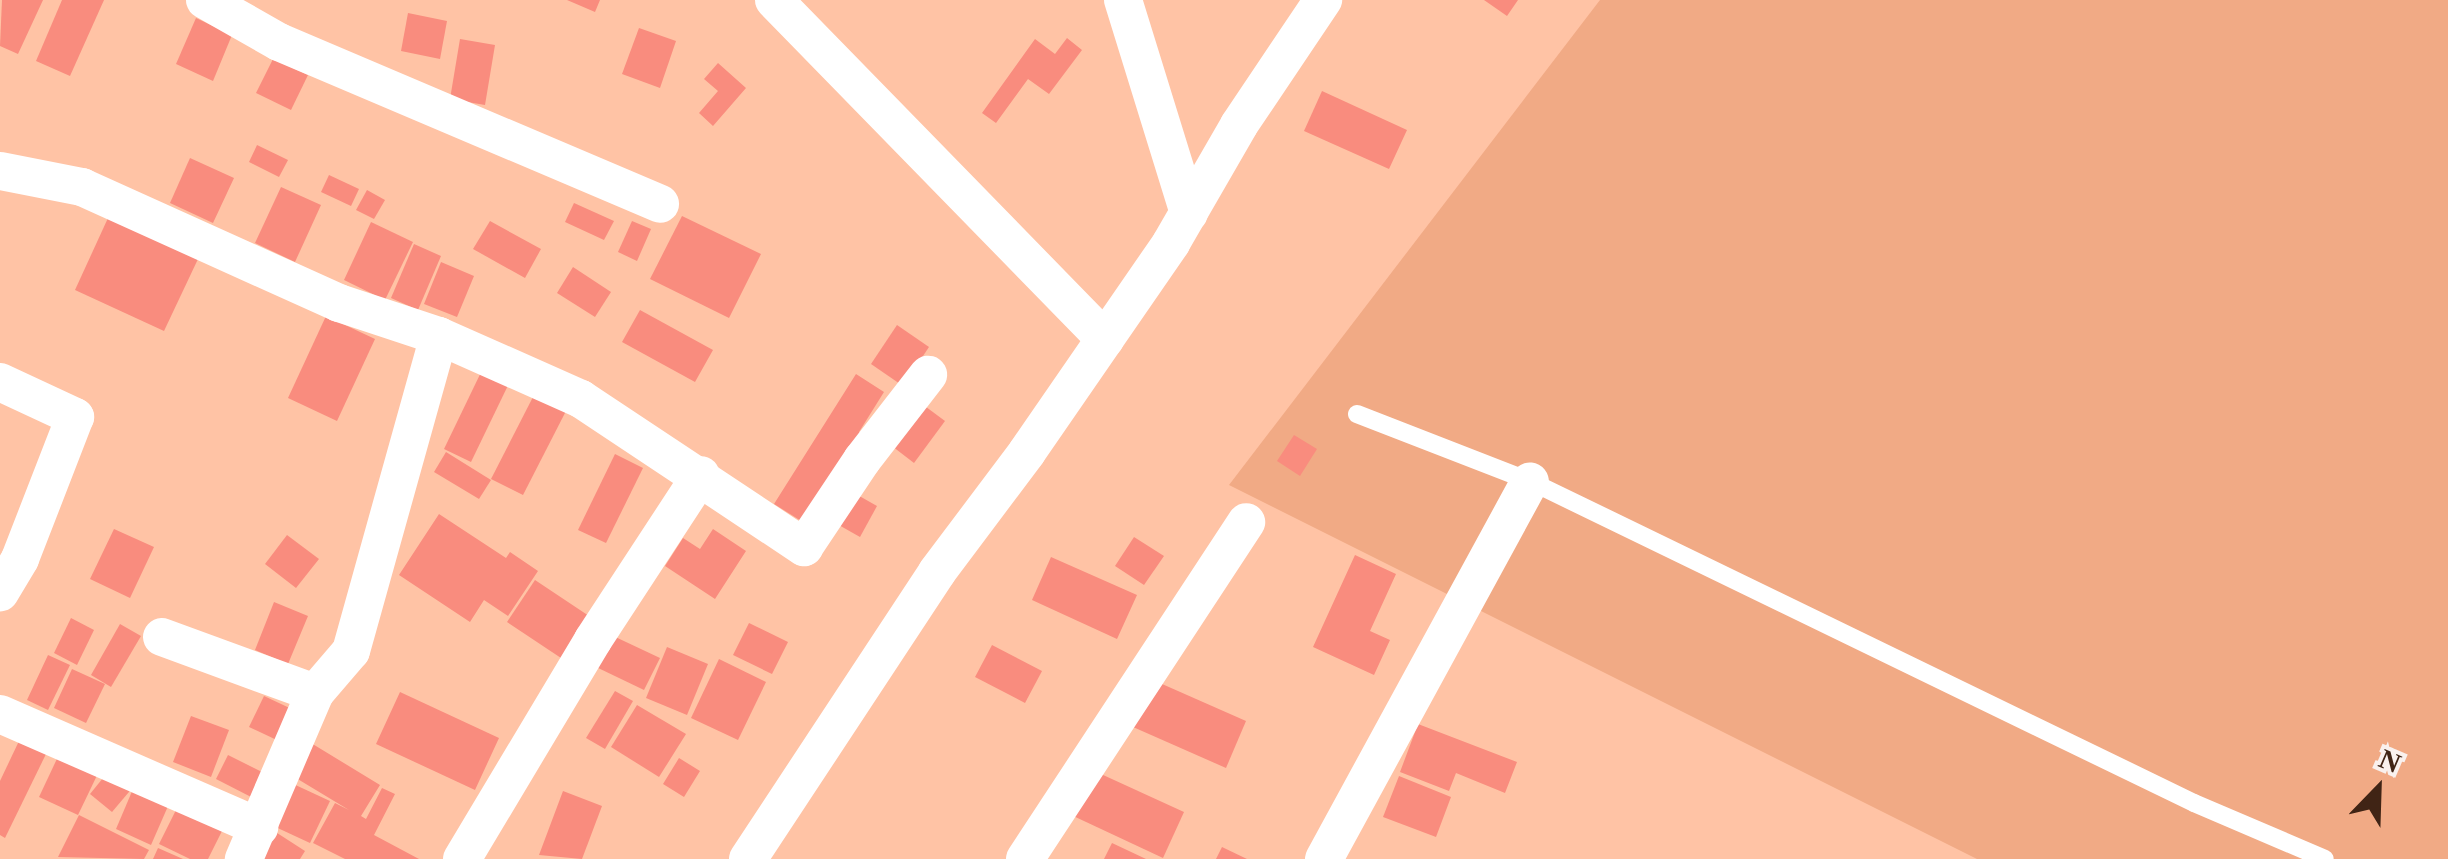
<!DOCTYPE html>
<html>
<head>
<meta charset="utf-8">
<style>
  body { margin:0 }
  #map { position:relative; width:2448px; height:859px; overflow:hidden; background:#ffc3a5; font-family:Georgia,serif }
  div>[style] { position:absolute }
  .green>* { inset:0; background:#f1aa85 }
  .building>* { inset:0; background:#f98c7e }
  .lane>* { height:18px; margin:-9px; padding:0 9px; transform-origin:9px; border-radius:9px; background:#fff }
  .street>* { height:38px; margin:-19px; padding:0 19px; transform-origin:19px; border-radius:19px; background:#fff }
  span { translate:-50% -50%; white-space:nowrap; text-align:center; line-height:1.15; -webkit-text-stroke:10px #f9f1ee; paint-order:stroke }
  .north { position:absolute; left:2328px; top:739px; width:100px; height:100px; -webkit-text-stroke:8px #f9f1ee; paint-order:stroke; rotate:23deg; font-size:28px; font-weight:700; line-height:40px; text-align:center; color:#402415 }
  .north::after { content:''; display:block; margin:auto; width:35px; height:45px; background:#402415; clip-path:polygon(50% 0,100% 100%,50% 72%,0 100%) }
</style>
</head>
<body>
<div id="map">
  <div class="green">
    <i style="clip-path:polygon(1600px 0,2448px 0,2448px 859px,1977px 859px,1229px 485px)"></i>
  </div>
  <div class="building">
    <i style="clip-path:polygon(2px 0,43px 0,18px 54px,0 46px)"></i>
    <i style="clip-path:polygon(62px 0,104px 0,70px 76px,36px 61px)"></i>
    <i style="clip-path:polygon(567px 0,600px 0,595px 12px)"></i>
    <i style="clip-path:polygon(1484px 0,1518px 0,1507px 16px)"></i>
    <i style="clip-path:polygon(408px 13px,447px 21px,440px 59px,401px 51px)"></i>
    <i style="clip-path:polygon(196px 18px,232px 35px,213px 81px,176px 64px)"></i>
    <i style="clip-path:polygon(639px 28px,676px 41px,660px 88px,622px 74px)"></i>
    <i style="clip-path:polygon(1067px 38px,1082px 50px,1049px 94px,1028px 79px,996px 123px,982px 113px,1035px 39px,1055px 54px)"></i>
    <i style="clip-path:polygon(460px 39px,495px 45px,485px 105px,450px 99px)"></i>
    <i style="clip-path:polygon(273px 59px,308px 75px,291px 110px,256px 93px)"></i>
    <i style="clip-path:polygon(718px 63px,746px 88px,713px 126px,699px 113px,718px 91px,704px 79px)"></i>
    <i style="clip-path:polygon(1322px 91px,1407px 130px,1389px 169px,1304px 131px)"></i>
    <i style="clip-path:polygon(257px 145px,288px 160px,279px 177px,249px 162px)"></i>
    <i style="clip-path:polygon(190px 158px,234px 178px,213px 223px,170px 203px)"></i>
    <i style="clip-path:polygon(329px 175px,359px 189px,351px 206px,321px 192px)"></i>
    <i style="clip-path:polygon(281px 187px,321px 205px,295px 262px,255px 243px)"></i>
    <i style="clip-path:polygon(367px 190px,385px 200px,374px 219px,356px 210px)"></i>
    <i style="clip-path:polygon(574px 203px,614px 221px,604px 240px,565px 222px)"></i>
    <i style="clip-path:polygon(682px 216px,761px 254px,729px 318px,650px 279px)"></i>
    <i style="clip-path:polygon(108px 218px,198px 259px,164px 331px,75px 290px)"></i>
    <i style="clip-path:polygon(490px 221px,541px 249px,525px 278px,473px 249px)"></i>
    <i style="clip-path:polygon(632px 221px,651px 229px,637px 261px,618px 252px)"></i>
    <i style="clip-path:polygon(371px 222px,413px 242px,385px 300px,344px 280px)"></i>
    <i style="clip-path:polygon(414px 244px,441px 256px,418px 310px,391px 298px)"></i>
    <i style="clip-path:polygon(441px 262px,474px 276px,457px 317px,424px 304px)"></i>
    <i style="clip-path:polygon(573px 267px,611px 292px,595px 317px,557px 293px)"></i>
    <i style="clip-path:polygon(640px 310px,713px 350px,695px 382px,622px 342px)"></i>
    <i style="clip-path:polygon(326px 316px,375px 339px,337px 421px,288px 398px)"></i>
    <i style="clip-path:polygon(897px 325px,929px 347px,903px 386px,871px 364px)"></i>
    <i style="clip-path:polygon(485px 364px,512px 377px,471px 462px,444px 449px)"></i>
    <i style="clip-path:polygon(856px 374px,884px 392px,859px 432px,870px 439px,814px 529px,774px 504px)"></i>
    <i style="clip-path:polygon(534px 395px,566px 411px,523px 495px,491px 479px)"></i>
    <i style="clip-path:polygon(918px 401px,945px 421px,914px 463px,888px 443px)"></i>
    <i style="clip-path:polygon(1294px 435px,1317px 449px,1300px 476px,1277px 461px)"></i>
    <i style="clip-path:polygon(446px 452px,491px 480px,479px 499px,434px 472px)"></i>
    <i style="clip-path:polygon(615px 454px,643px 468px,606px 543px,578px 530px)"></i>
    <i style="clip-path:polygon(854px 493px,877px 506px,860px 537px,837px 524px)"></i>
    <i style="clip-path:polygon(439px 514px,506px 558px,510px 552px,538px 571px,508px 616px,484px 600px,470px 622px,399px 575px)"></i>
    <i style="clip-path:polygon(114px 529px,154px 547px,130px 598px,90px 579px)"></i>
    <i style="clip-path:polygon(713px 529px,746px 551px,715px 599px,665px 566px,683px 538px,700px 549px)"></i>
    <i style="clip-path:polygon(287px 535px,319px 559px,296px 588px,265px 564px)"></i>
    <i style="clip-path:polygon(1134px 537px,1164px 556px,1144px 585px,1115px 566px)"></i>
    <i style="clip-path:polygon(1355px 555px,1396px 574px,1370px 631px,1390px 640px,1374px 675px,1313px 647px)"></i>
    <i style="clip-path:polygon(1051px 557px,1137px 595px,1117px 639px,1032px 600px)"></i>
    <i style="clip-path:polygon(535px 580px,595px 620px,567px 662px,507px 622px)"></i>
    <i style="clip-path:polygon(274px 602px,308px 616px,288px 664px,255px 650px)"></i>
    <i style="clip-path:polygon(71px 618px,94px 630px,77px 665px,54px 653px)"></i>
    <i style="clip-path:polygon(749px 623px,788px 642px,772px 674px,733px 655px)"></i>
    <i style="clip-path:polygon(120px 624px,141px 636px,111px 687px,91px 675px)"></i>
    <i style="clip-path:polygon(609px 634px,660px 658px,644px 690px,594px 666px)"></i>
    <i style="clip-path:polygon(992px 645px,1042px 671px,1025px 703px,975px 677px)"></i>
    <i style="clip-path:polygon(667px 647px,708px 664px,687px 715px,646px 698px)"></i>
    <i style="clip-path:polygon(48px 655px,70px 665px,48px 710px,27px 700px)"></i>
    <i style="clip-path:polygon(719px 659px,766px 682px,738px 740px,691px 718px)"></i>
    <i style="clip-path:polygon(72px 669px,105px 684px,86px 723px,54px 708px)"></i>
    <i style="clip-path:polygon(1153px 680px,1246px 721px,1226px 768px,1133px 727px)"></i>
    <i style="clip-path:polygon(615px 691px,633px 701px,605px 749px,586px 738px)"></i>
    <i style="clip-path:polygon(400px 692px,499px 738px,475px 790px,376px 744px)"></i>
    <i style="clip-path:polygon(264px 696px,296px 711px,281px 742px,249px 727px)"></i>
    <i style="clip-path:polygon(637px 705px,686px 734px,659px 777px,611px 747px)"></i>
    <i style="clip-path:polygon(191px 716px,229px 730px,211px 777px,173px 762px)"></i>
    <i style="clip-path:polygon(1418px 724px,1517px 762px,1505px 793px,1456px 773px,1449px 791px,1400px 772px)"></i>
    <i style="clip-path:polygon(19px 741px,46px 754px,5px 838px,0 835px,0 781px)"></i>
    <i style="clip-path:polygon(311px 743px,380px 785px,361px 816px,366px 819px,382px 788px,395px 794px,374px 835px,419px 859px,345px 859px,313px 843px,335px 803px,349px 810px,291px 775px)"></i>
    <i style="clip-path:polygon(63px 746px,102px 765px,78px 815px,39px 797px)"></i>
    <i style="clip-path:polygon(228px 755px,270px 776px,257px 800px,216px 779px)"></i>
    <i style="clip-path:polygon(679px 758px,700px 771px,684px 797px,663px 784px)"></i>
    <i style="clip-path:polygon(112px 767px,134px 786px,112px 812px,90px 794px)"></i>
    <i style="clip-path:polygon(1090px 769px,1184px 812px,1163px 858px,1069px 814px)"></i>
    <i style="clip-path:polygon(1399px 776px,1451px 797px,1436px 837px,1383px 817px)"></i>
    <i style="clip-path:polygon(136px 782px,172px 797px,151px 845px,116px 829px)"></i>
    <i style="clip-path:polygon(289px 782px,330px 801px,310px 843px,269px 824px)"></i>
    <i style="clip-path:polygon(563px 791px,602px 806px,582px 859px,539px 855px)"></i>
    <i style="clip-path:polygon(178px 806px,223px 829px,208px 859px,190px 859px,159px 844px)"></i>
    <i style="clip-path:polygon(79px 815px,149px 850px,144px 859px,58px 857px)"></i>
    <i style="clip-path:polygon(274px 831px,305px 851px,300px 859px,257px 859px)"></i>
    <i style="clip-path:polygon(1112px 843px,1146px 859px,1104px 859px)"></i>
    <i style="clip-path:polygon(1222px 847px,1247px 859px,1216px 859px)"></i>
    <i style="clip-path:polygon(158px 848px,183px 859px,153px 859px)"></i>
  </div>
  <div class="lane">
    <i style="left:1357px;top:414px;width:186px;rotate:21.2deg"></i>
    <i style="left:1530px;top:481px;width:738px;rotate:25.87deg"></i>
    <i style="left:2194px;top:803px;width:142px;rotate:23.1deg"></i>
  </div>
  <div class="street">
    <i style="left:205px;top:0;width:85px;rotate:29.6deg"></i>
    <i style="left:279px;top:42px;width:414px;rotate:23deg"></i>
    <i style="left:774px;top:0;width:474px;rotate:45.7deg"></i>
    <i style="left:1123px;top:0;width:223px;rotate:72.8deg"></i>
    <i style="left:0;top:171px;width:84px;rotate:11deg"></i>
    <i style="left:82px;top:187px;width:282px;rotate:24.3deg"></i>
    <i style="left:339px;top:303px;width:105px;rotate:18.3deg"></i>
    <i style="left:439px;top:336px;width:155px;rotate:23.9deg"></i>
    <i style="left:581px;top:399px;width:268px;rotate:33.6deg"></i>
    <i style="left:804px;top:547px;width:105px;rotate:-56.3deg"></i>
    <i style="left:862px;top:460px;width:108px;rotate:-52.2deg"></i>
    <i style="left:0;top:382px;width:83px;rotate:25deg"></i>
    <i style="left:75px;top:417px;width:152px;rotate:111.2deg"></i>
    <i style="left:20px;top:559px;width:39px;rotate:121deg"></i>
    <i style="left:162px;top:637px;width:163px;rotate:20.1deg"></i>
    <i style="left:315px;top:693px;width:181px;rotate:113.2deg"></i>
    <i style="left:315px;top:693px;width:55px;rotate:-49.4deg"></i>
    <i style="left:351px;top:651px;width:327px;rotate:-74.4deg"></i>
    <i style="left:0;top:714px;width:283px;rotate:23.6deg"></i>
    <i style="left:462px;top:859px;width:255px;rotate:-59.1deg"></i>
    <i style="left:593px;top:640px;width:197px;rotate:-56.8deg"></i>
    <i style="left:748px;top:859px;width:344px;rotate:-56.6deg"></i>
    <i style="left:937px;top:572px;width:150px;rotate:-53.1deg"></i>
    <i style="left:1027px;top:452px;width:254px;rotate:-55.4deg"></i>
    <i style="left:1171px;top:243px;width:136px;rotate:-60deg"></i>
    <i style="left:1239px;top:125px;width:151px;rotate:-56.1deg"></i>
    <i style="left:1025px;top:859px;width:403px;rotate:-56.7deg"></i>
    <i style="left:1324px;top:859px;width:430px;rotate:-61.4deg"></i>
  </div>
  <div class="north">N</div>
</div>
</body>
</html>
